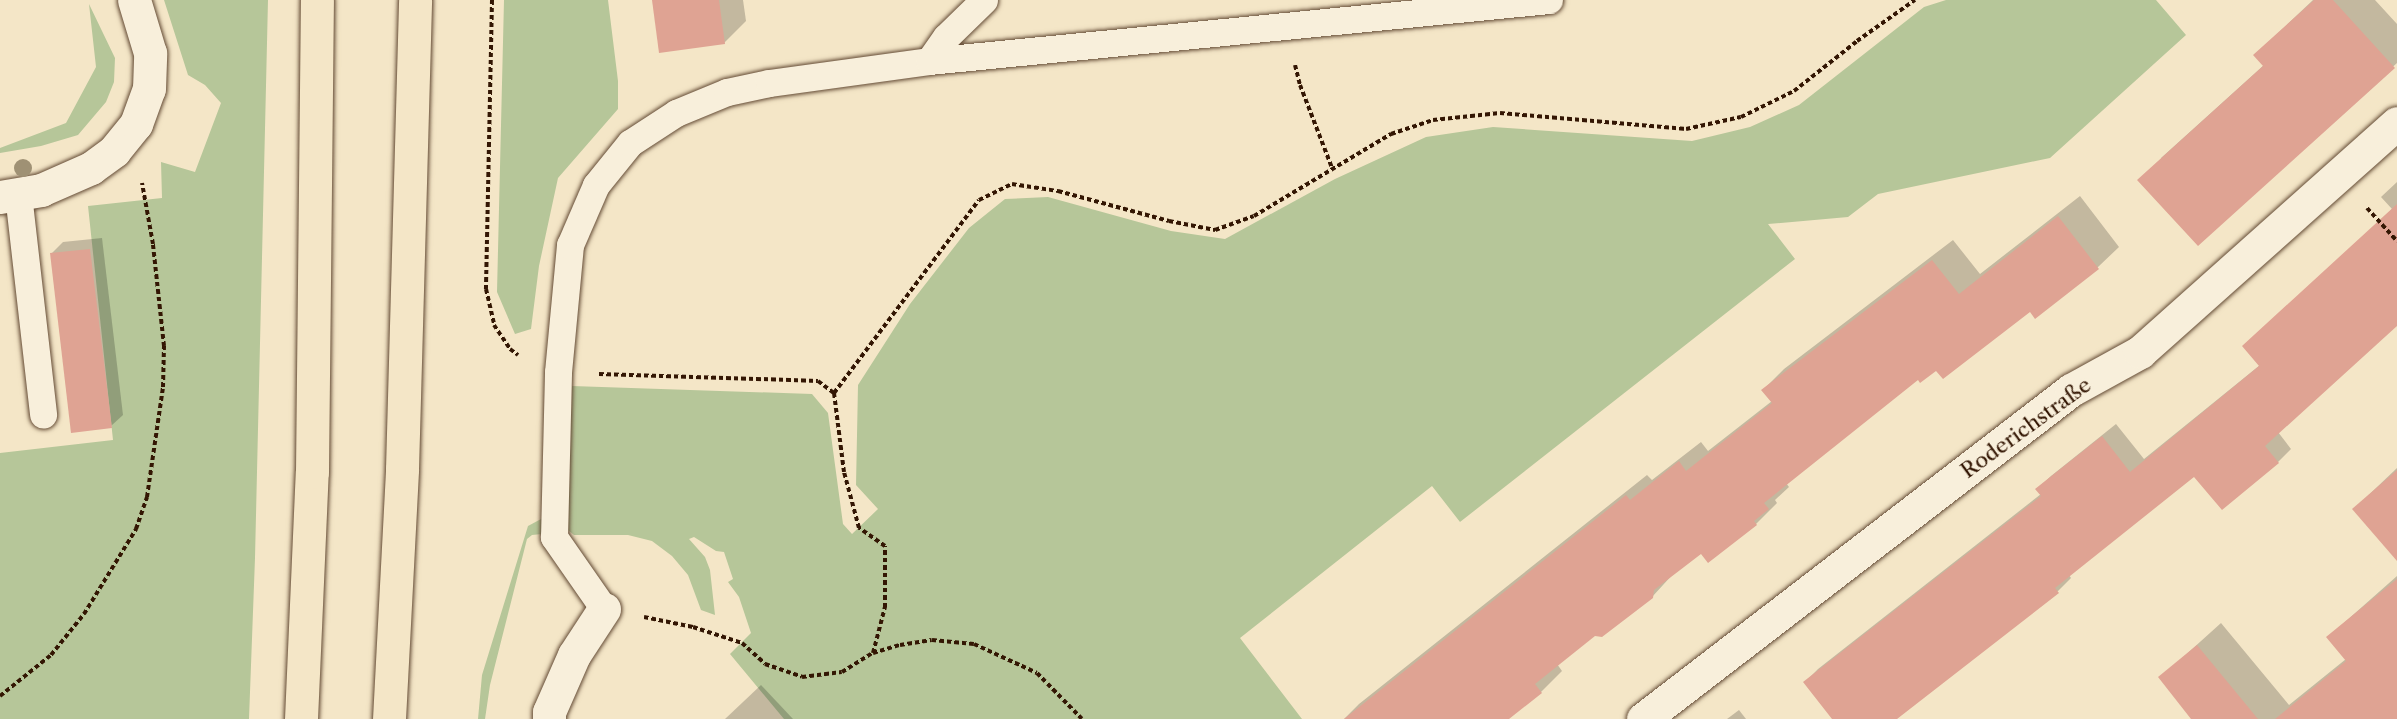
<!DOCTYPE html>
<html>
<head>
<meta charset="utf-8">
<style>
  body { margin:0 }
  #map { position:relative; width:2397px; height:719px; overflow:hidden; background:#f4e6c7; font-family:"Libre Caslon Text",serif }
  div>[style] { position:absolute }
  .green>* { inset:0; background:#b6c699 }
  .shadow>* { inset:0; background:#0003 }
  .building>* { inset:0; background:#dfa393 }
  .path>* { height:4px; margin-top:-2px; transform-origin:0; background:repeating-linear-gradient(90deg,#331603 0 4.5px,transparent 0 7.5px) }
  .roads { filter:drop-shadow(0 0 2px #634a34) drop-shadow(0 0 2px #634a34) }
  .lane>* { height:27px; margin:-13.5px; padding:0 13.5px; transform-origin:13.5px; border-radius:13.5px; background:#f8efdb }
  .street>* { height:33px; margin:-16.5px; padding:0 16.5px; transform-origin:16.5px; border-radius:16.5px; background:#f8efdb }
  .highway>* { height:33px; margin:-16.5px; padding:0 16.5px; transform-origin:16.5px; border-radius:16.5px; background:#f4e6c7 }
  .trees>* { width:18px; height:18px; margin:-9px; border-radius:50%; background:#9f9174 }
  span { translate:-50% -50%; white-space:nowrap; text-align:center; line-height:1.15; -webkit-text-stroke:5px #f8efdb; paint-order:stroke }
  .street-label { font-size:21px; color:#331603 }
</style>
</head>
<body>
<div id="map">
  <div class="green">
    <i style="clip-path:polygon(164px 0,268px 0,255px 558px,249px 719px,0 719px,0 453px,113px 440px,88px 206px,162px 198px,161px 162px,195px 172px,221px 103px,205px 85px,188px 75px)"></i>
    <i style="clip-path:polygon(504px 0,608px 0,618px 81px,618px 109px,558px 178px,539px 266px,531px 329px,515px 334px,497px 292px)"></i>
    <i style="clip-path:polygon(1946px 0,2156px 0,2186px 35px,2050px 158px,1878px 194px,1848px 217px,1768px 224px,1795px 259px,1460px 522px,1432px 486px,1240px 638px,1302px 719px,784px 719px,730px 654px,751px 633px,739px 597px,728px 582px,733px 579px,724px 552px,716px 551px,694px 537px,689px 539px,705px 557px,710px 570px,715px 615px,701px 610px,688px 575px,672px 556px,652px 541px,628px 535px,574px 535px,568px 530px,572px 386px,812px 394px,828px 413px,843px 524px,852px 534px,878px 509px,856px 485px,858px 385px,910px 304px,969px 228px,1005px 199px,1048px 197px,1171px 231px,1225px 239px,1335px 179px,1426px 137px,1493px 127px,1692px 141px,1750px 127px,1799px 105px,1924px 7px)"></i>
    <i style="clip-path:polygon(89px 4px,115px 58px,114px 82px,106px 102px,78px 135px,41px 146px,0 153px,0 148px,66px 123px,96px 67px)"></i>
    <i style="clip-path:polygon(543px 518px,542px 534px,532px 535px,527px 539px,490px 685px,485px 719px,478px 719px,482px 675px,528px 526px)"></i>
  </div>
  <div class="shadow">
    <i style="clip-path:polygon(653px 0,743px 0,746px 21px,724px 43px)"></i>
    <i style="clip-path:polygon(2313px 0,2375px 0,2397px 24px,2397px 63px,2198px 244px,2161px 158px,2264px 65px,2255px 55px)"></i>
    <i style="clip-path:polygon(2397px 182px,2397px 325px,2278px 432px,2291px 449px,2278px 462px,2195px 475px,2069px 575px,2071px 578px,2058px 591px,1896px 719px,1834px 719px,1805px 682px,1818px 669px,2041px 494px,2037px 489px,2051px 476px,2116px 424px,2144px 459px,2260px 365px,2392px 209px,2381px 197px)"></i>
    <i style="clip-path:polygon(2080px 196px,2119px 247px,2098px 267px,2036px 317px,2030px 309px,1918px 378px,1786px 483px,1789px 487px,1775px 500px,1777px 503px,1756px 524px,1701px 552px,1674px 573px,1652px 597px,1594px 634px,1557px 664px,1562px 671px,1541px 692px,1509px 717px,1344px 719px,1359px 704px,1647px 475px,1652px 480px,1701px 442px,1708px 451px,1772px 401px,1763px 390px,1784px 369px,1953px 240px,1980px 274px)"></i>
    <i style="clip-path:polygon(102px 238px,123px 415px,111px 426px,51px 254px,63px 242px)"></i>
    <i style="clip-path:polygon(2397px 468px,2397px 559px,2354px 509px)"></i>
    <i style="clip-path:polygon(2397px 576px,2397px 719px,2193px 719px,2160px 678px,2221px 623px,2289px 705px,2346px 659px,2328px 637px)"></i>
    <i style="clip-path:polygon(761px 685px,793px 719px,725px 719px)"></i>
    <i style="clip-path:polygon(1739px 710px,1746px 719px,1727px 719px)"></i>
  </div>
  <div class="building">
    <i style="clip-path:polygon(652px 0,719px 0,725px 44px,659px 53px)"></i>
    <i style="clip-path:polygon(2314px 0,2333px 0,2395px 68px,2198px 246px,2137px 180px,2263px 66px,2253px 55px)"></i>
    <i style="clip-path:polygon(2397px 204px,2397px 326px,2265px 446px,2279px 463px,2222px 510px,2194px 477px,2055px 588px,2059px 593px,1897px 719px,1832px 719px,1803px 682px,2041px 496px,2035px 489px,2102px 436px,2130px 472px,2259px 366px,2242px 346px)"></i>
    <i style="clip-path:polygon(2058px 216px,2099px 269px,2035px 319px,2030px 312px,1943px 379px,1936px 371px,1920px 383px,1918px 380px,1764px 503px,1769px 509px,1754px 521px,1757px 525px,1708px 563px,1701px 554px,1654px 590px,1653px 598px,1602px 637px,1595px 636px,1535px 684px,1542px 693px,1509px 719px,1344px 719px,1626px 495px,1630px 500px,1679px 461px,1686px 471px,1772px 403px,1761px 390px,1932px 260px,1959px 294px)"></i>
    <i style="clip-path:polygon(90px 249px,112px 428px,71px 433px,50px 253px)"></i>
    <i style="clip-path:polygon(2397px 470px,2397px 561px,2352px 509px)"></i>
    <i style="clip-path:polygon(2397px 579px,2397px 719px,2275px 719px,2346px 661px,2326px 637px)"></i>
    <i style="clip-path:polygon(2197px 645px,2258px 719px,2191px 719px,2158px 677px)"></i>
  </div>
  <div class="path">
    <i style="left:492px;top:0;width:289px;rotate:91.2deg"></i>
    <i style="left:486px;top:289px;width:37px;rotate:77deg"></i>
    <i style="left:494px;top:325px;width:29px;rotate:56deg"></i>
    <i style="left:510px;top:349px;width:10px;rotate:37deg"></i>
    <i style="left:1295px;top:65px;width:21px;rotate:76deg"></i>
    <i style="left:1300px;top:85px;width:89px;rotate:68.9deg"></i>
    <i style="left:2367px;top:208px;width:45px;rotate:47.7deg"></i>
    <i style="left:599px;top:374px;width:219px;rotate:1.8deg"></i>
    <i style="left:818px;top:381px;width:20px;rotate:37deg"></i>
    <i style="left:644px;top:617px;width:50px;rotate:11.5deg"></i>
    <i style="left:693px;top:627px;width:52px;rotate:18.1deg"></i>
    <i style="left:742px;top:643px;width:31px;rotate:42deg"></i>
    <i style="left:765px;top:664px;width:39px;rotate:19deg"></i>
    <i style="left:802px;top:677px;width:40px;rotate:-7.1deg"></i>
    <i style="left:842px;top:672px;width:36px;rotate:-32deg"></i>
    <i style="left:873px;top:653px;width:28px;rotate:-17deg"></i>
    <i style="left:900px;top:645px;width:32px;rotate:-9deg"></i>
    <i style="left:932px;top:640px;width:42px;rotate:5.4deg"></i>
    <i style="left:974px;top:644px;width:69px;rotate:24.7deg"></i>
    <i style="left:1037px;top:673px;width:64px;rotate:45.6deg"></i>
    <i style="left:873px;top:653px;width:48px;rotate:-75.4deg"></i>
    <i style="left:885px;top:607px;width:61px;rotate:-90deg"></i>
    <i style="left:885px;top:546px;width:32px;rotate:-145deg"></i>
    <i style="left:859px;top:528px;width:58px;rotate:-105deg"></i>
    <i style="left:844px;top:472px;width:80px;rotate:-97.2deg"></i>
    <i style="left:834px;top:393px;width:241px;rotate:-53.1deg"></i>
    <i style="left:979px;top:200px;width:37px;rotate:-26deg"></i>
    <i style="left:1012px;top:184px;width:47px;rotate:8.7deg"></i>
    <i style="left:1058px;top:191px;width:115px;rotate:15.1deg"></i>
    <i style="left:1169px;top:221px;width:47px;rotate:11.1deg"></i>
    <i style="left:1215px;top:230px;width:41px;rotate:-19.7deg"></i>
    <i style="left:1254px;top:216px;width:160px;rotate:-30.9deg"></i>
    <i style="left:1391px;top:134px;width:44px;rotate:-18.4deg"></i>
    <i style="left:1433px;top:120px;width:67px;rotate:-6deg"></i>
    <i style="left:1500px;top:113px;width:187px;rotate:4.9deg"></i>
    <i style="left:1686px;top:129px;width:56px;rotate:-12.3deg"></i>
    <i style="left:1741px;top:117px;width:59px;rotate:-26.1deg"></i>
    <i style="left:1794px;top:91px;width:80px;rotate:-38.4deg"></i>
    <i style="left:1857px;top:41px;width:71px;rotate:-35.3deg"></i>
    <i style="left:0;top:696px;width:65px;rotate:-38.8deg"></i>
    <i style="left:51px;top:655px;width:53px;rotate:-51.2deg"></i>
    <i style="left:84px;top:614px;width:100px;rotate:-58.5deg"></i>
    <i style="left:136px;top:529px;width:34px;rotate:-71deg"></i>
    <i style="left:147px;top:497px;width:111px;rotate:-81.7deg"></i>
    <i style="left:163px;top:387px;width:41px;rotate:-88.6deg"></i>
    <i style="left:164px;top:346px;width:103px;rotate:-96.2deg"></i>
    <i style="left:153px;top:244px;width:62px;rotate:-100.2deg"></i>
  </div>
  <div class="roads">
    <div class="lane">
      <i style="left:929px;top:61px;width:29px;rotate:-55deg"></i>
      <i style="left:946px;top:37px;width:53px;rotate:-44.2deg"></i>
      <i style="left:18px;top:194px;width:222px;rotate:83.5deg"></i>
      <i style="left:604px;top:609px;width:88px;rotate:-124.8deg"></i>
      <i style="left:554px;top:537px;width:165px;rotate:-88.6deg"></i>
      <i style="left:558px;top:372px;width:128px;rotate:-84.6deg"></i>
      <i style="left:570px;top:245px;width:65px;rotate:-66.6deg"></i>
      <i style="left:596px;top:185px;width:54px;rotate:-51deg"></i>
      <i style="left:630px;top:143px;width:55px;rotate:-33.1deg"></i>
      <i style="left:676px;top:113px;width:55px;rotate:-22.4deg"></i>
      <i style="left:727px;top:92px;width:43px;rotate:-12.1deg"></i>
      <i style="left:769px;top:83px;width:162px;rotate:-7.8deg"></i>
      <i style="left:929px;top:61px;width:623px;rotate:-5.62deg"></i>
    </div>
    <div class="street">
      <i style="left:0;top:197px;width:42px;rotate:-9.7deg"></i>
      <i style="left:41px;top:190px;width:55px;rotate:-23.7deg"></i>
      <i style="left:91px;top:168px;width:29px;rotate:-36deg"></i>
      <i style="left:114px;top:151px;width:35px;rotate:-51deg"></i>
      <i style="left:136px;top:124px;width:37px;rotate:-70deg"></i>
      <i style="left:149px;top:89px;width:36px;rotate:-88deg"></i>
      <i style="left:150px;top:53px;width:55px;rotate:-106.8deg"></i>
      <i style="left:549px;top:719px;width:7px;rotate:-90deg"></i>
      <i style="left:549px;top:712px;width:62px;rotate:-66.3deg"></i>
      <i style="left:574px;top:655px;width:55px;rotate:-56.9deg"></i>
      <i style="left:1643px;top:719px;width:540px;rotate:-37.55deg"></i>
      <i style="left:2071px;top:390px;width:79px;rotate:-28.8deg"></i>
      <i style="left:2140px;top:352px;width:344px;rotate:-41.7deg"></i>
    </div>
    <div class="highway">
      <i style="left:301px;top:719px;width:247px;rotate:-87.5deg"></i>
      <i style="left:312px;top:472px;width:472px;rotate:-89.4deg"></i>
      <i style="left:389px;top:719px;width:250px;rotate:-87deg"></i>
      <i style="left:402px;top:469px;width:469px;rotate:-88.4deg"></i>
    </div>
  </div>
  <div class="trees">
    <i style="left:23px;top:168px"></i>
  </div>
  <div class="street-label">
    <span style="left:2026px;top:428px;rotate:-36deg">Roderichstraße</span>
  </div>
</div>
</body>
</html>
